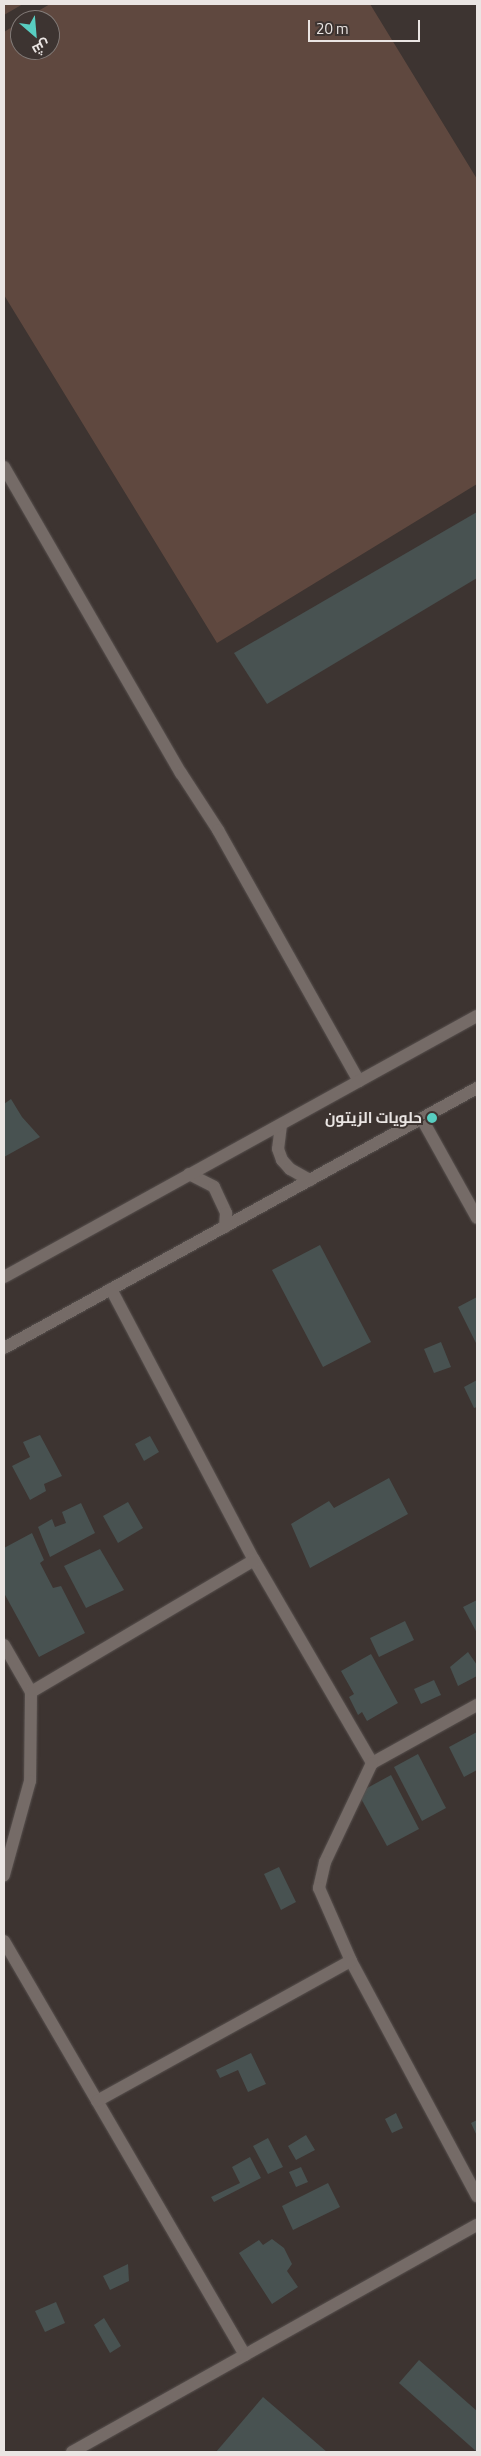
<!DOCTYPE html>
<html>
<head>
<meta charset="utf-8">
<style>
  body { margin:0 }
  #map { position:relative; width:481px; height:2456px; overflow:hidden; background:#3d3431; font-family:"Titillium Web",Cairo,sans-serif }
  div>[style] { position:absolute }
  .green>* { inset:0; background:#5f483f }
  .building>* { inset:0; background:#485251 }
  .roads { filter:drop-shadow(0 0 1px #57504e) drop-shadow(0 0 1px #57504e) }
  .minor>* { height:12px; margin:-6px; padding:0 6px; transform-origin:6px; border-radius:6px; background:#756b67 }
  .dots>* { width:14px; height:14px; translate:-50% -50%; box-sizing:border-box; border:2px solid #3d3431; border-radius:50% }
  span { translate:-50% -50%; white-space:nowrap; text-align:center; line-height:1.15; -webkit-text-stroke:4px #3d3431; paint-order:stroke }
  .poi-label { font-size:15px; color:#eae5e3; font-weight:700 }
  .right { translate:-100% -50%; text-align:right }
  .frame { position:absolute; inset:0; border:5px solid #eae5e3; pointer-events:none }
  .north { position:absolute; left:10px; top:10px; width:50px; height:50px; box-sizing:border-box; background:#3d3431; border:1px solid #827b78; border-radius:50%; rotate:153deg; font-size:14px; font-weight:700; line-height:20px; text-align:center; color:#eae5e3 }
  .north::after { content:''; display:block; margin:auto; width:18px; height:22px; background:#58cec1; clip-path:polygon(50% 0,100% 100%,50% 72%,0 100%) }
  .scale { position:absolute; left:308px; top:20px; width:112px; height:22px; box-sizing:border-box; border:2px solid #eae5e3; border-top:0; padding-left:6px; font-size:15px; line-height:18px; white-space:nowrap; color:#eae5e3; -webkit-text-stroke:4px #3d3431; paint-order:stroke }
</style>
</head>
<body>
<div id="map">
  <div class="green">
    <i style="clip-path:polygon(4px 4px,23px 4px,4px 15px)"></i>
    <i style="clip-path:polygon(50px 4px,370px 4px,477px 179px,477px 484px,217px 643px,4px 295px,4px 32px,20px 22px,20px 50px,50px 50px,50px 20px,23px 20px)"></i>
  </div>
  <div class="building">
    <i style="clip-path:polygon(477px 512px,477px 578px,267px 704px,234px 653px)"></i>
    <i style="clip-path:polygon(11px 1099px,22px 1117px,40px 1137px,4px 1157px,4px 1104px)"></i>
    <i style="clip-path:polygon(320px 1245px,371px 1342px,323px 1367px,272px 1270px)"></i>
    <i style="clip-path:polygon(477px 1297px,477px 1345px,458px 1307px)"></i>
    <i style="clip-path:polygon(441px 1342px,451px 1367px,434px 1373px,424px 1349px)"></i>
    <i style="clip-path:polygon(477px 1380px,477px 1407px,474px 1408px,464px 1387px)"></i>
    <i style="clip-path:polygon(40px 1435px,62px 1476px,44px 1484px,46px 1491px,30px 1500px,12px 1466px,30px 1457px,23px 1442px)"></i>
    <i style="clip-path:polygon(150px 1436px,159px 1452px,144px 1461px,135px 1444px)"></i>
    <i style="clip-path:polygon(389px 1478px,408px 1514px,310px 1568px,291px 1524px,329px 1501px,334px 1508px)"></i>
    <i style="clip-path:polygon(128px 1502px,143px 1528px,118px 1543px,103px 1516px)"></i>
    <i style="clip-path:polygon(81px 1503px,95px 1533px,50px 1557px,38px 1527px,52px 1519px,55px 1527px,66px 1523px,62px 1512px)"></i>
    <i style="clip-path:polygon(32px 1533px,44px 1560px,40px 1563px,53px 1588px,61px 1586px,85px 1633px,39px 1657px,4px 1593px,4px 1548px)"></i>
    <i style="clip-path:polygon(100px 1549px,124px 1590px,86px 1608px,64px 1566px)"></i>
    <i style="clip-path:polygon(477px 1600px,477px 1633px,463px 1607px)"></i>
    <i style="clip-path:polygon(405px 1621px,414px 1640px,379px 1657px,370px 1638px)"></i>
    <i style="clip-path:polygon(468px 1652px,477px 1665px,477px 1676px,458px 1686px,450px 1667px)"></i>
    <i style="clip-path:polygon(371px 1654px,398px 1703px,367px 1721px,362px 1712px,358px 1715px,349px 1697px,354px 1694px,341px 1671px)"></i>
    <i style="clip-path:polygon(434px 1680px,441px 1695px,421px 1704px,414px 1689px)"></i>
    <i style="clip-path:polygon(477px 1732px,477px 1770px,464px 1777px,449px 1747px)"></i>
    <i style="clip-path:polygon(418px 1754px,446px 1808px,422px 1821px,394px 1767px)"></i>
    <i style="clip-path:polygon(391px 1775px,419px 1829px,387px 1846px,358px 1793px)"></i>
    <i style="clip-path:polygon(279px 1867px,296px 1902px,281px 1910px,264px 1874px)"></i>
    <i style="clip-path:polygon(251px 2053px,266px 2084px,248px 2092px,238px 2070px,220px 2078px,216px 2070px)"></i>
    <i style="clip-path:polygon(396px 2113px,403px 2128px,392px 2133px,385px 2119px)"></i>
    <i style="clip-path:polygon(477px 2120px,477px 2136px,471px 2123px)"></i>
    <i style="clip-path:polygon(306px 2135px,315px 2150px,296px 2160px,288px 2146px)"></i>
    <i style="clip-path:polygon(268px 2138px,283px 2167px,268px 2174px,253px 2146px)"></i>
    <i style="clip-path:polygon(250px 2157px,261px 2178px,214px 2202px,211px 2197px,240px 2183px,232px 2167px)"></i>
    <i style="clip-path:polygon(301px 2167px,308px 2182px,296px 2187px,289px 2172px)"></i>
    <i style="clip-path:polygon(328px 2183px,340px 2207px,293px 2230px,282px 2206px)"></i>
    <i style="clip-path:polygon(272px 2239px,284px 2248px,292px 2264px,287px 2271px,298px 2287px,272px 2304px,239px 2253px,259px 2240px,263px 2245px)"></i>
    <i style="clip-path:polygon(128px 2264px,129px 2281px,110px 2290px,103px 2276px)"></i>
    <i style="clip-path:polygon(56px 2302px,65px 2323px,45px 2332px,35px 2311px)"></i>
    <i style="clip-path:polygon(104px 2318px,121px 2346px,110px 2353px,94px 2325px)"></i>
    <i style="clip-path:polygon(419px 2360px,477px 2411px,477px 2452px,399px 2383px)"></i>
    <i style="clip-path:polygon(263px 2397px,327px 2452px,216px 2452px)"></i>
  </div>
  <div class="roads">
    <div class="minor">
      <i style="left:4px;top:467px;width:354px;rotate:60deg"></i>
      <i style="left:181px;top:773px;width:68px;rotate:57deg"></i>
      <i style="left:218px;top:830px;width:288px;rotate:60.7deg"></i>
      <i style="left:422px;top:1119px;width:113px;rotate:60.9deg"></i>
      <i style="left:281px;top:1125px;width:24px;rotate:97deg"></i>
      <i style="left:278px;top:1149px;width:12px;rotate:70deg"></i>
      <i style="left:282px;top:1160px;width:12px;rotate:48deg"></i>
      <i style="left:290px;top:1169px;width:23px;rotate:29deg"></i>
      <i style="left:189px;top:1174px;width:28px;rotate:27deg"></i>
      <i style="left:214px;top:1187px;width:29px;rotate:65deg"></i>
      <i style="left:226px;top:1213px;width:14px;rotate:94deg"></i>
      <i style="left:4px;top:1277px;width:540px;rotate:-28.89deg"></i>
      <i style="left:111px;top:1289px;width:306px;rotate:62.2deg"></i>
      <i style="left:254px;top:1560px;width:235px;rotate:59.8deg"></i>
      <i style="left:372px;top:1763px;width:120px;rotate:-28.9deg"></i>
      <i style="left:4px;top:1348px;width:540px;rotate:-28.8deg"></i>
      <i style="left:4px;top:1645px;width:54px;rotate:60.1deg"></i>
      <i style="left:31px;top:1692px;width:89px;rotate:90.6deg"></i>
      <i style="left:30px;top:1781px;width:98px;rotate:105.5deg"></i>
      <i style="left:31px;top:1692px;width:259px;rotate:-30.6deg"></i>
      <i style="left:372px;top:1763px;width:110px;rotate:115.4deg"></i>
      <i style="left:325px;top:1862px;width:27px;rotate:103deg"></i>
      <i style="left:319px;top:1888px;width:80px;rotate:66.3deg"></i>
      <i style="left:351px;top:1961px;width:267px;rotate:61.8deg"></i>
      <i style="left:4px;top:1941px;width:479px;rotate:59.8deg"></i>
      <i style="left:97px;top:2101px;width:290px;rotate:-28.9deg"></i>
      <i style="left:72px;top:2452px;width:464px;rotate:-29.3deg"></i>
    </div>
  </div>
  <div class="dots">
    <i style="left:432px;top:1118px;background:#58cec1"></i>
  </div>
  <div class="poi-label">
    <span class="right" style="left:422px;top:1118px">حلويات الزيتون</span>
  </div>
  <div class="frame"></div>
  <div class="north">ش</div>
  <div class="scale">20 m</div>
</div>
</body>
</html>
